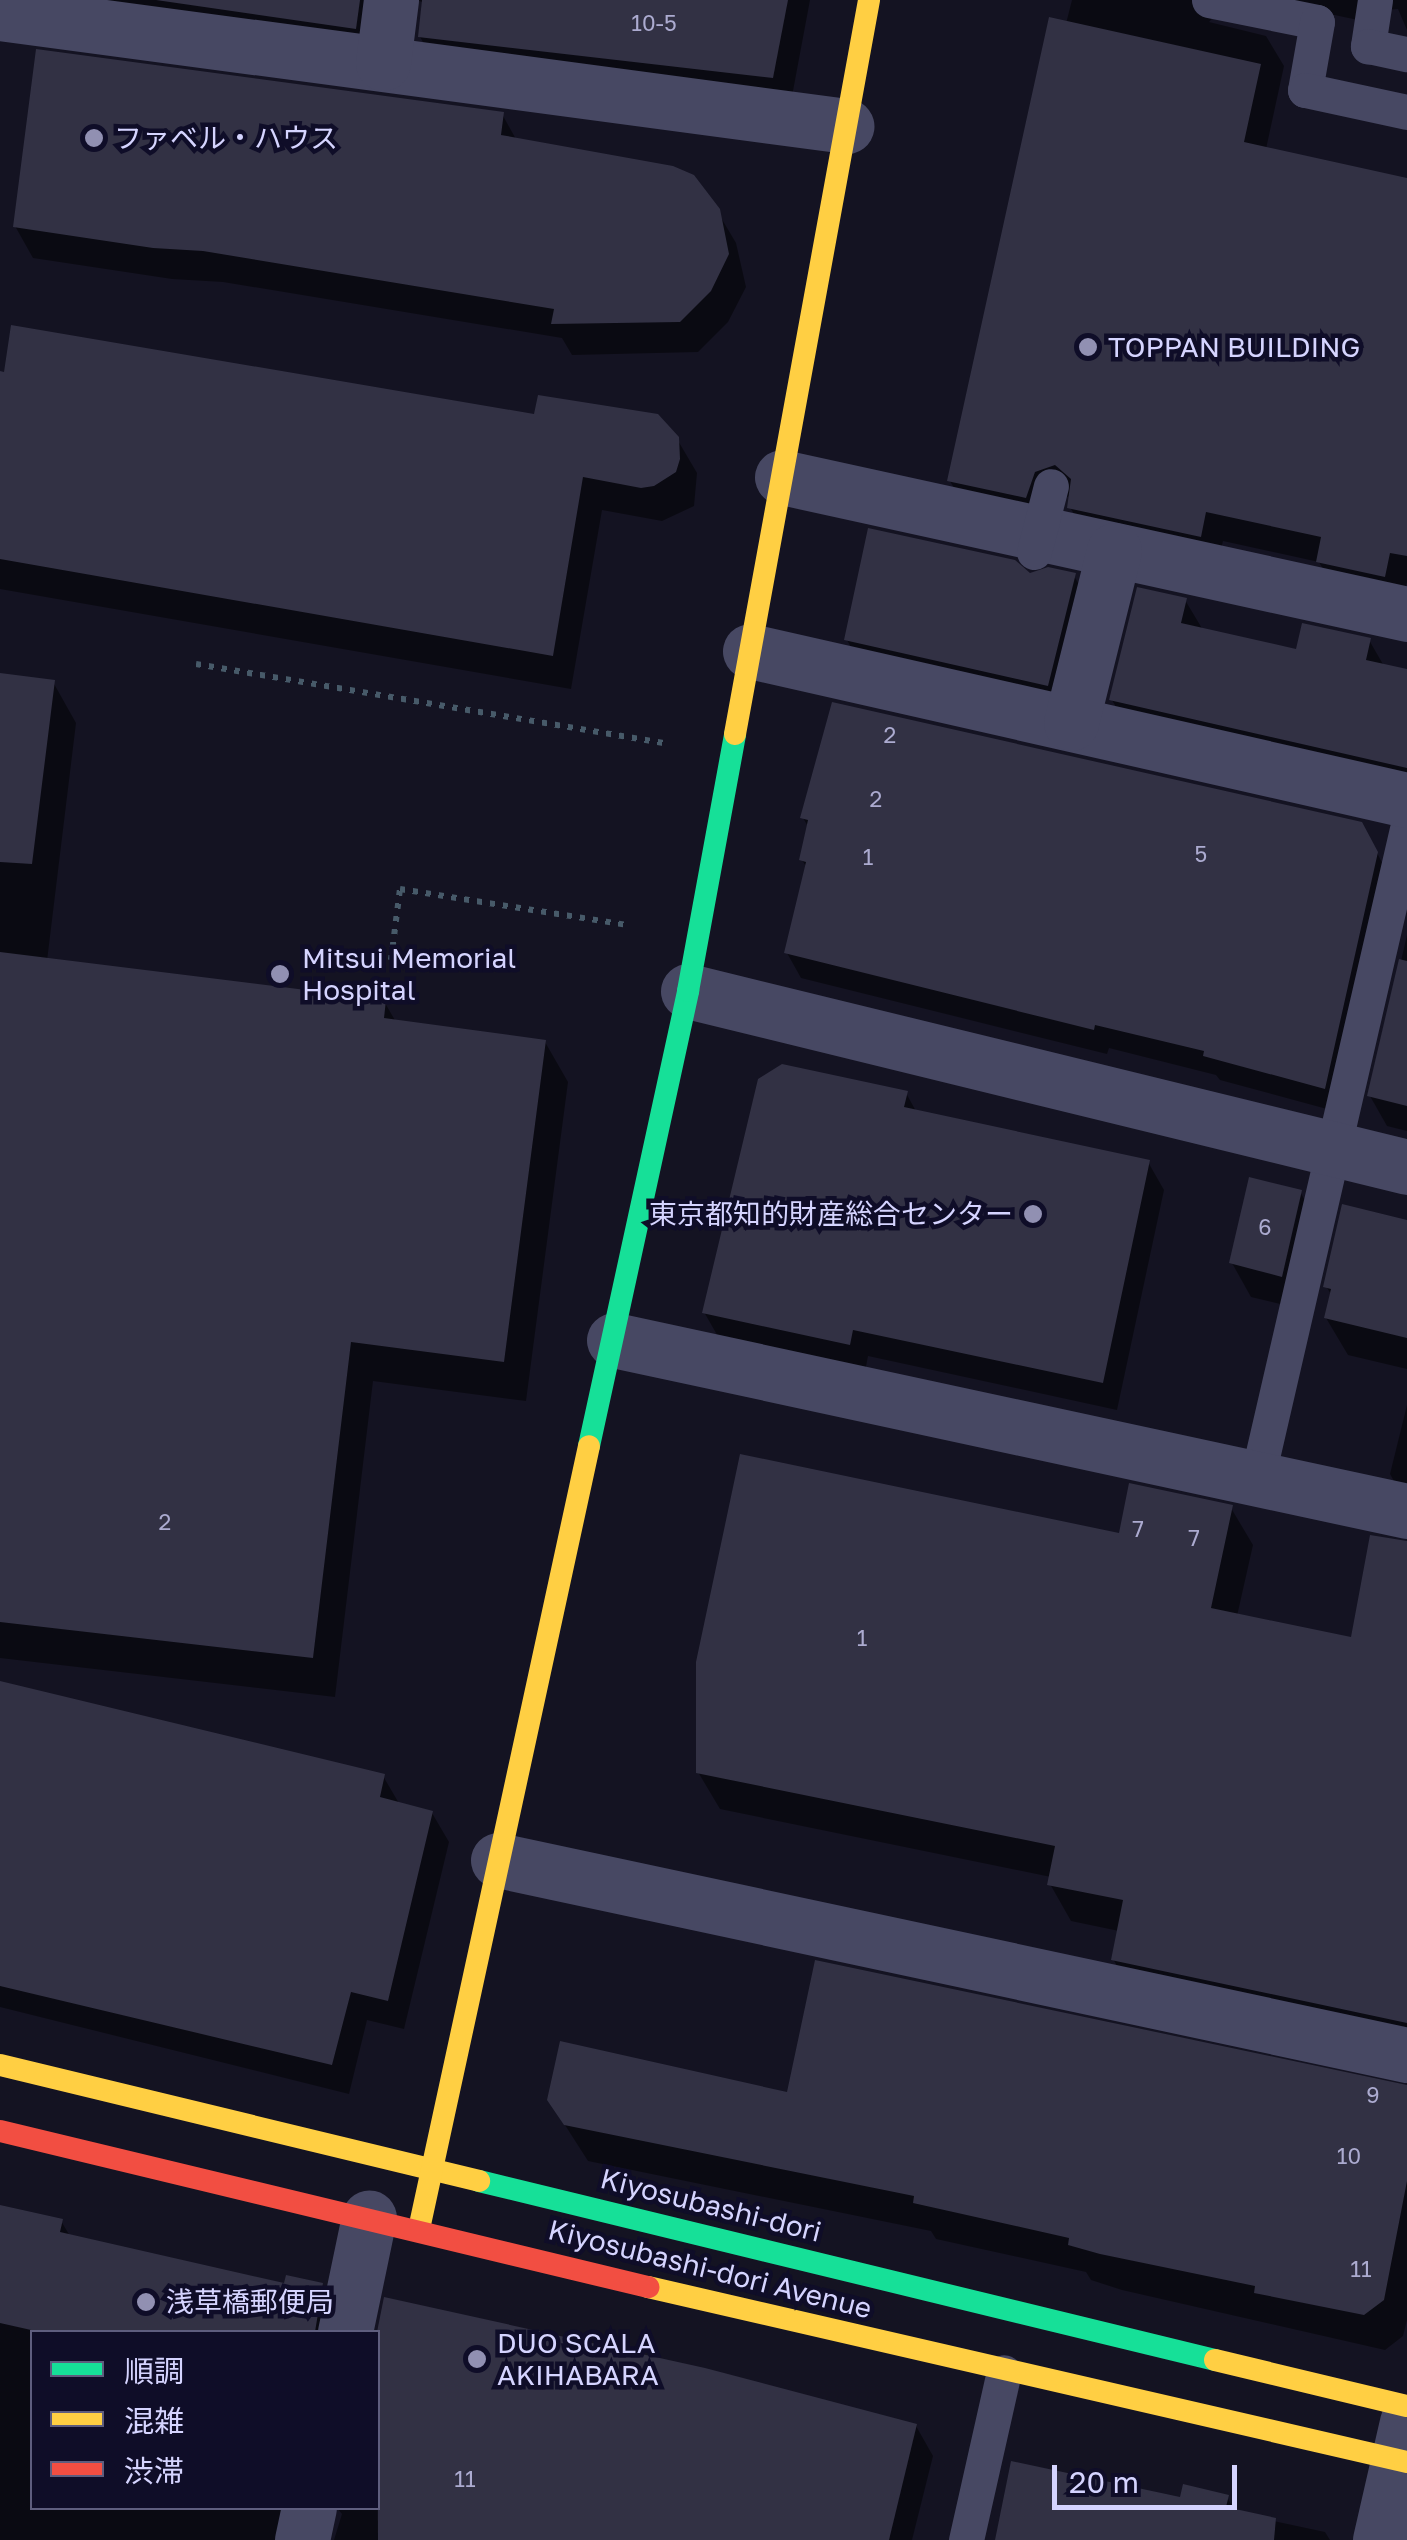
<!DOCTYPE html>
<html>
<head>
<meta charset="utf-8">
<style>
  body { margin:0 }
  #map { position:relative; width:1407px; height:2540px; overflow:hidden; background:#141322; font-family:"Golos Text","Noto Sans JP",sans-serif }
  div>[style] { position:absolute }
  .shadow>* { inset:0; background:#0007 }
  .building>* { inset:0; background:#323144 }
  .path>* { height:6px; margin-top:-3px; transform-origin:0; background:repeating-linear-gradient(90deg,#475a69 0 5px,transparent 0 13px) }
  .lane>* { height:35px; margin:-17.5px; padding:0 17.5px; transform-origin:17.5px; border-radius:17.5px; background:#474863 }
  .street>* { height:55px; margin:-27.5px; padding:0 27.5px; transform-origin:27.5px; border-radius:27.5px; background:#474863 }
  .fast>* { height:22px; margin:-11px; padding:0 11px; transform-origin:11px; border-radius:11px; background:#16e098 }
  .slow>* { height:22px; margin:-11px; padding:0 11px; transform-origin:11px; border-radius:11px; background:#ffcf43 }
  .jam>* { height:22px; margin:-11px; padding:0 11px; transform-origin:11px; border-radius:11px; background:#f24e42 }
  .lane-bridge>* { height:35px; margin:-17.5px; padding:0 17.5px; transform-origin:17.5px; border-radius:17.5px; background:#474863 }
  .dots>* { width:28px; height:28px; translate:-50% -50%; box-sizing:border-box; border:5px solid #0f0d28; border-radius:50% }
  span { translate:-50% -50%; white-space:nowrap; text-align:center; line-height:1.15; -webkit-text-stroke:9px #0f0d28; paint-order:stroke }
  .number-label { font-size:22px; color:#acabd0 }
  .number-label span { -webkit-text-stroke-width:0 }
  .poi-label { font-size:28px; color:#d5d4ff }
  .left { translate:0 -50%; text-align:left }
  .right { translate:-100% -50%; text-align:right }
  .street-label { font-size:28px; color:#d5d4ff }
  .legend { position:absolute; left:30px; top:2330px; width:350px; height:180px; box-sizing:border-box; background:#0f0d28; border:2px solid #5e5d7e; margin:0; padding:12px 18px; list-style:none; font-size:30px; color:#d5d4ff }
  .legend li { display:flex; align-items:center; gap:20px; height:50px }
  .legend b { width:50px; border:2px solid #5e5d7e }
  .scale { position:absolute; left:1052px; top:2465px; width:185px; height:45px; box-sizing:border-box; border:5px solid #d5d4ff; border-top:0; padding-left:12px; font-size:30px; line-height:35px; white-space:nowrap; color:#d5d4ff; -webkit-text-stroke:8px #0f0d28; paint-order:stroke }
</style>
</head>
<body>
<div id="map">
  <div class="shadow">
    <i style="clip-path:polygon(0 0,402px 0,372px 58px)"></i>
    <i style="clip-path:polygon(417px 0,810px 0,790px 107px,438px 67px,420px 37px,422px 2px)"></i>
    <i style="clip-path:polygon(1072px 0,1407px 0,1407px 30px,1398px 9px,1384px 10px,1372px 23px,1297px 7px,1221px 9px,1209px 22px,1266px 36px,1284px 66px,1266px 149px,1407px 180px,1407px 582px,1401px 606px,1336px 592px,1319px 562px,1223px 541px,1217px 566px,1087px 537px,1070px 507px,1072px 495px,1052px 502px,967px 511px,950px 481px)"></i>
    <i style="clip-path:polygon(502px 114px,517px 141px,717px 211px,736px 243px,746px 287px,728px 322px,698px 352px,572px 355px,562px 338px,223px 282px,172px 279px,33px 258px,15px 226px)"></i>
    <i style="clip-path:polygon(0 373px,677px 439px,697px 473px,694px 506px,662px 521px,602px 510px,571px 689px,0 589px)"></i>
    <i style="clip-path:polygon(1029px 575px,1074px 576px,1090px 603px,1063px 712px,862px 667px,847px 640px)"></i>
    <i style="clip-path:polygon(1185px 600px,1203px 630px,1298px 652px,1369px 640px,1384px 666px,1407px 671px,1407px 793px,1129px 730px,1112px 700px)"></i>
    <i style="clip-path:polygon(0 676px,53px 682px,76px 723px,47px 961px,385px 1003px,396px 1022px,545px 1042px,568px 1082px,526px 1401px,373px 1381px,335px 1697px,0 1658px)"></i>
    <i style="clip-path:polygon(803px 818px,1375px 849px,1392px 882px,1338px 1112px,1220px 1080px,1216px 1075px,1109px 1048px,1107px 1054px,801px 978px,787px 953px,807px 868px,802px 860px,809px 828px)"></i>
    <i style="clip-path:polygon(1407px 935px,1407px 1131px,1387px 1126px,1370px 1096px)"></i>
    <i style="clip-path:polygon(906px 1093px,917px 1113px,1148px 1162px,1164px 1190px,1117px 1410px,868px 1356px,865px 1372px,720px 1340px,704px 1312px)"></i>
    <i style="clip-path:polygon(1300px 1192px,1320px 1225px,1301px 1309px,1251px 1297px,1232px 1263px)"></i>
    <i style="clip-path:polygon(1407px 1221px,1407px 1369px,1348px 1355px,1326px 1318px,1332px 1296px,1326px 1286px)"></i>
    <i style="clip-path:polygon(1407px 1405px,1407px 1504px,1390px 1474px)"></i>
    <i style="clip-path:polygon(1231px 1508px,1253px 1545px,1237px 1616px,1353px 1640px,1407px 1542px,1407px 2054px,1135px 1996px,1113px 1959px,1119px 1931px,1071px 1921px,1050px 1884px,1051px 1877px,720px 1809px,698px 1772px,1120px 1536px)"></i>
    <i style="clip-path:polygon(0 1684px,383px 1776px,400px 1805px,432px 1813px,449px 1842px,404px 2029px,367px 2020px,349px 2094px,0 2007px)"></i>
    <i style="clip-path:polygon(1407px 2088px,1407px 2320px,1403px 2336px,1385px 2350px,1122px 2290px,1091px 2280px,1086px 2272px,936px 2239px,931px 2231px,588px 2161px,549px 2100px)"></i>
    <i style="clip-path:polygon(0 2206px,61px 2221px,70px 2236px,286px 2286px,322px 2285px,339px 2315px,336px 2332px,32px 2332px,32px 2508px,317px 2508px,295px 2540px,0 2540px)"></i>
    <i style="clip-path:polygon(386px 2300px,916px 2426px,933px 2456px,912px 2540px,334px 2540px,342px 2514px,337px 2508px,378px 2508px,377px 2332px)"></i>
    <i style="clip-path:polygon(1227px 2497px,1236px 2513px,1325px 2532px,1330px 2540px,1076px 2540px,1182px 2500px)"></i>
  </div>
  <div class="building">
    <i style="clip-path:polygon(156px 0,360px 0,356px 29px)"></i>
    <i style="clip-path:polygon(422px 0,788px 0,773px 78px,418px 37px)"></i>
    <i style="clip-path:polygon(1049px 17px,1261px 64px,1244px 142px,1407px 178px,1407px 556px,1390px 553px,1385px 577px,1316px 562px,1321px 537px,1206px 512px,1201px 537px,1067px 508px,1071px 479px,1055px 465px,1035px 472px,1026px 498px,947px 481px)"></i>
    <i style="clip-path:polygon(36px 49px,504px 112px,501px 135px,673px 166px,694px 175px,720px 209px,729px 254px,711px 291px,680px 322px,551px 324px,554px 309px,203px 251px,153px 248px,13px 227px)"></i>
    <i style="clip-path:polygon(11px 325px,534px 414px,538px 395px,658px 414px,679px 437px,680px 459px,676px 472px,654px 486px,641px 488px,583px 477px,553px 656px,0 559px,0 371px,4px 372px)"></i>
    <i style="clip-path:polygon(868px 528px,1015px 560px,1030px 573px,1048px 567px,1076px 573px,1048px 686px,844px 640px)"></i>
    <i style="clip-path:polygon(1137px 587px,1187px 598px,1181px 623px,1296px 649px,1302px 623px,1371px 638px,1366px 660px,1407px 669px,1407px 768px,1109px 700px)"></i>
    <i style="clip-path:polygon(0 673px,55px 680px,32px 864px,0 862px)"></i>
    <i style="clip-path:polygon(832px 702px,1362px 822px,1378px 852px,1325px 1089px,1203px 1056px,1204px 1051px,1095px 1025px,1094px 1030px,784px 953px,806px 862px,799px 860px,808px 820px,800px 818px)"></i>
    <i style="clip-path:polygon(0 952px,386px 1000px,384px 1018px,546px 1040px,504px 1362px,351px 1342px,313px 1658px,0 1622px)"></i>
    <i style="clip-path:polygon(1399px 959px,1407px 961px,1407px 1106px,1367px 1096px)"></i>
    <i style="clip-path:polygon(782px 1064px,908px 1091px,904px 1107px,1150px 1160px,1103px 1383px,853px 1330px,850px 1345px,702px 1313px,758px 1079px)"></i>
    <i style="clip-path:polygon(1249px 1177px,1302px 1190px,1282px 1277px,1229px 1263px)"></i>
    <i style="clip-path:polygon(1342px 1204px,1407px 1220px,1407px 1338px,1324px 1318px,1331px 1289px,1323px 1287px)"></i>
    <i style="clip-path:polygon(740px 1454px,1119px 1533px,1129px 1483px,1233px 1505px,1211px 1608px,1351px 1637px,1370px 1535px,1407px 1541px,1407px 2023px,1111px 1960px,1123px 1900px,1047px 1885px,1055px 1846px,696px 1773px,696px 1662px)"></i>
    <i style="clip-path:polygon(0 1681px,385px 1774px,380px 1797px,433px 1811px,388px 2001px,351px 1992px,332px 2065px,0 1986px)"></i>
    <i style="clip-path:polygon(815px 1960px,1407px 2085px,1407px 2181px,1384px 2300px,1364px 2315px,1254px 2293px,1255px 2286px,1100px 2254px,1068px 2245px,1069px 2238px,913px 2203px,914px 2196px,564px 2125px,547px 2100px,560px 2041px,787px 2092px)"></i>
    <i style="clip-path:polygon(0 2205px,63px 2219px,60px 2232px,284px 2283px,286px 2275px,323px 2283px,315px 2332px,40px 2332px,0 2323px)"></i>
    <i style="clip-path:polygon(384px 2297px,705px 2368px,917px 2424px,889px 2540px,378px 2540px,377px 2332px)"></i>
    <i style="clip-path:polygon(1011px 2461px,1180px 2497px,1183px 2484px,1229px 2495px,1226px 2507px,1276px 2518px,1274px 2540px,995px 2540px)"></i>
  </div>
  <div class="path">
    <i style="left:196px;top:664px;width:474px;rotate:9.6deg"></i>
    <i style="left:391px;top:960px;width:72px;rotate:-82.8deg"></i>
    <i style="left:400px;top:889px;width:231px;rotate:9deg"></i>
  </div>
  <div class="lane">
    <i style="left:1209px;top:0;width:110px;rotate:11.5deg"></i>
    <i style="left:1317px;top:22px;width:69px;rotate:100deg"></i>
    <i style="left:1305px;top:90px;width:104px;rotate:12.2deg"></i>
    <i style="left:1375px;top:0;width:47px;rotate:98.7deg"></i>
    <i style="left:1368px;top:46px;width:40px;rotate:12deg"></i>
    <i style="left:1257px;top:1479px;width:667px;rotate:-77.01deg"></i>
    <i style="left:966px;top:2540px;width:172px;rotate:-77.3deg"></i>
  </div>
  <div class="street">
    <i style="left:0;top:13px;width:854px;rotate:7.61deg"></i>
    <i style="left:383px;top:63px;width:64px;rotate:-82.8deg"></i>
    <i style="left:782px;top:477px;width:640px;rotate:12.36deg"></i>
    <i style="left:750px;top:651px;width:674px;rotate:12.78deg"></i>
    <i style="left:1071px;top:723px;width:178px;rotate:-76deg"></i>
    <i style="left:688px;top:991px;width:740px;rotate:13.75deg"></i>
    <i style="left:614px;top:1340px;width:811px;rotate:12.17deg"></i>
    <i style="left:498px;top:1860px;width:930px;rotate:12.11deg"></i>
    <i style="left:345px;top:2332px;width:117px;rotate:-78.2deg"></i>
    <i style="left:302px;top:2540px;width:33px;rotate:-78deg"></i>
    <i style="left:1380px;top:2540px;width:121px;rotate:-77.1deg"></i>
  </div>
  <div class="fast">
    <i style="left:589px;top:1446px;width:466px;rotate:-77.7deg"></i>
    <i style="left:688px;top:991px;width:261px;rotate:-79.6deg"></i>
    <i style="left:479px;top:2181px;width:757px;rotate:13.67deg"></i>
  </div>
  <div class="slow">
    <i style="left:735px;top:734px;width:746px;rotate:-79.65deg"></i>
    <i style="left:0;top:2065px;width:493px;rotate:13.6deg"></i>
    <i style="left:419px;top:2229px;width:801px;rotate:-77.75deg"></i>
    <i style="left:648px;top:2287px;width:779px;rotate:12.98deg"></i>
    <i style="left:1215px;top:2360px;width:197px;rotate:13.5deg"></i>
  </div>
  <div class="jam">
    <i style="left:0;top:2131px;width:667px;rotate:13.54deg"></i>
  </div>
  <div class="lane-bridge">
    <i style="left:1034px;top:552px;width:68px;rotate:-75.6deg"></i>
  </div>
  <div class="dots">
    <i style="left:94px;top:138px;background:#9190b2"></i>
    <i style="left:1088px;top:347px;background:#9190b2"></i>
    <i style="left:280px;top:974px;background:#9190b2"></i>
    <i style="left:1033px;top:1214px;background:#9190b2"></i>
    <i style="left:146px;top:2302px;background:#9190b2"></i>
    <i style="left:477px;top:2359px;background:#9190b2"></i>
  </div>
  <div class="number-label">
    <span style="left:654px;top:23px">10-5</span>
    <span style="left:890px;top:735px">2</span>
    <span style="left:876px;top:799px">2</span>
    <span style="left:1201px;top:854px">5</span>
    <span style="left:868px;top:857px">1</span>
    <span style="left:1265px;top:1227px">6</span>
    <span style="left:165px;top:1522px">2</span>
    <span style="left:1138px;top:1529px">7</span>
    <span style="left:1194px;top:1538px">7</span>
    <span style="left:862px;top:1638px">1</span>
    <span style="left:1373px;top:2095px">9</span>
    <span style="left:1349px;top:2156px">10</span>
    <span style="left:1361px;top:2269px">11</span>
    <span style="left:465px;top:2479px">11</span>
  </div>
  <div class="poi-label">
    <span class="left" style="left:114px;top:138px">ファベル・ハウス</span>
    <span class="left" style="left:1108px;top:347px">TOPPAN BUILDING</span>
    <span class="left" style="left:302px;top:974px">Mitsui Memorial<br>Hospital</span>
    <span class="right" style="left:1013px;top:1214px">東京都知的財産総合センター</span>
    <span class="left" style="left:166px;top:2302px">浅草橋郵便局</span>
    <span class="left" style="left:497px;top:2359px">DUO SCALA<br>AKIHABARA</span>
  </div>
  <div class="street-label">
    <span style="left:711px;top:2205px;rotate:14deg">Kiyosubashi-dori</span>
    <span style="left:710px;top:2269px;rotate:14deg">Kiyosubashi-dori Avenue</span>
  </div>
  <ul class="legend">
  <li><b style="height:12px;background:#16e098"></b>順調</li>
  <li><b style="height:12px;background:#ffcf43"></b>混雑</li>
  <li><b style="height:12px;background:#f24e42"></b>渋滞</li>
  </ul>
  <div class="scale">20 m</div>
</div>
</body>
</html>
